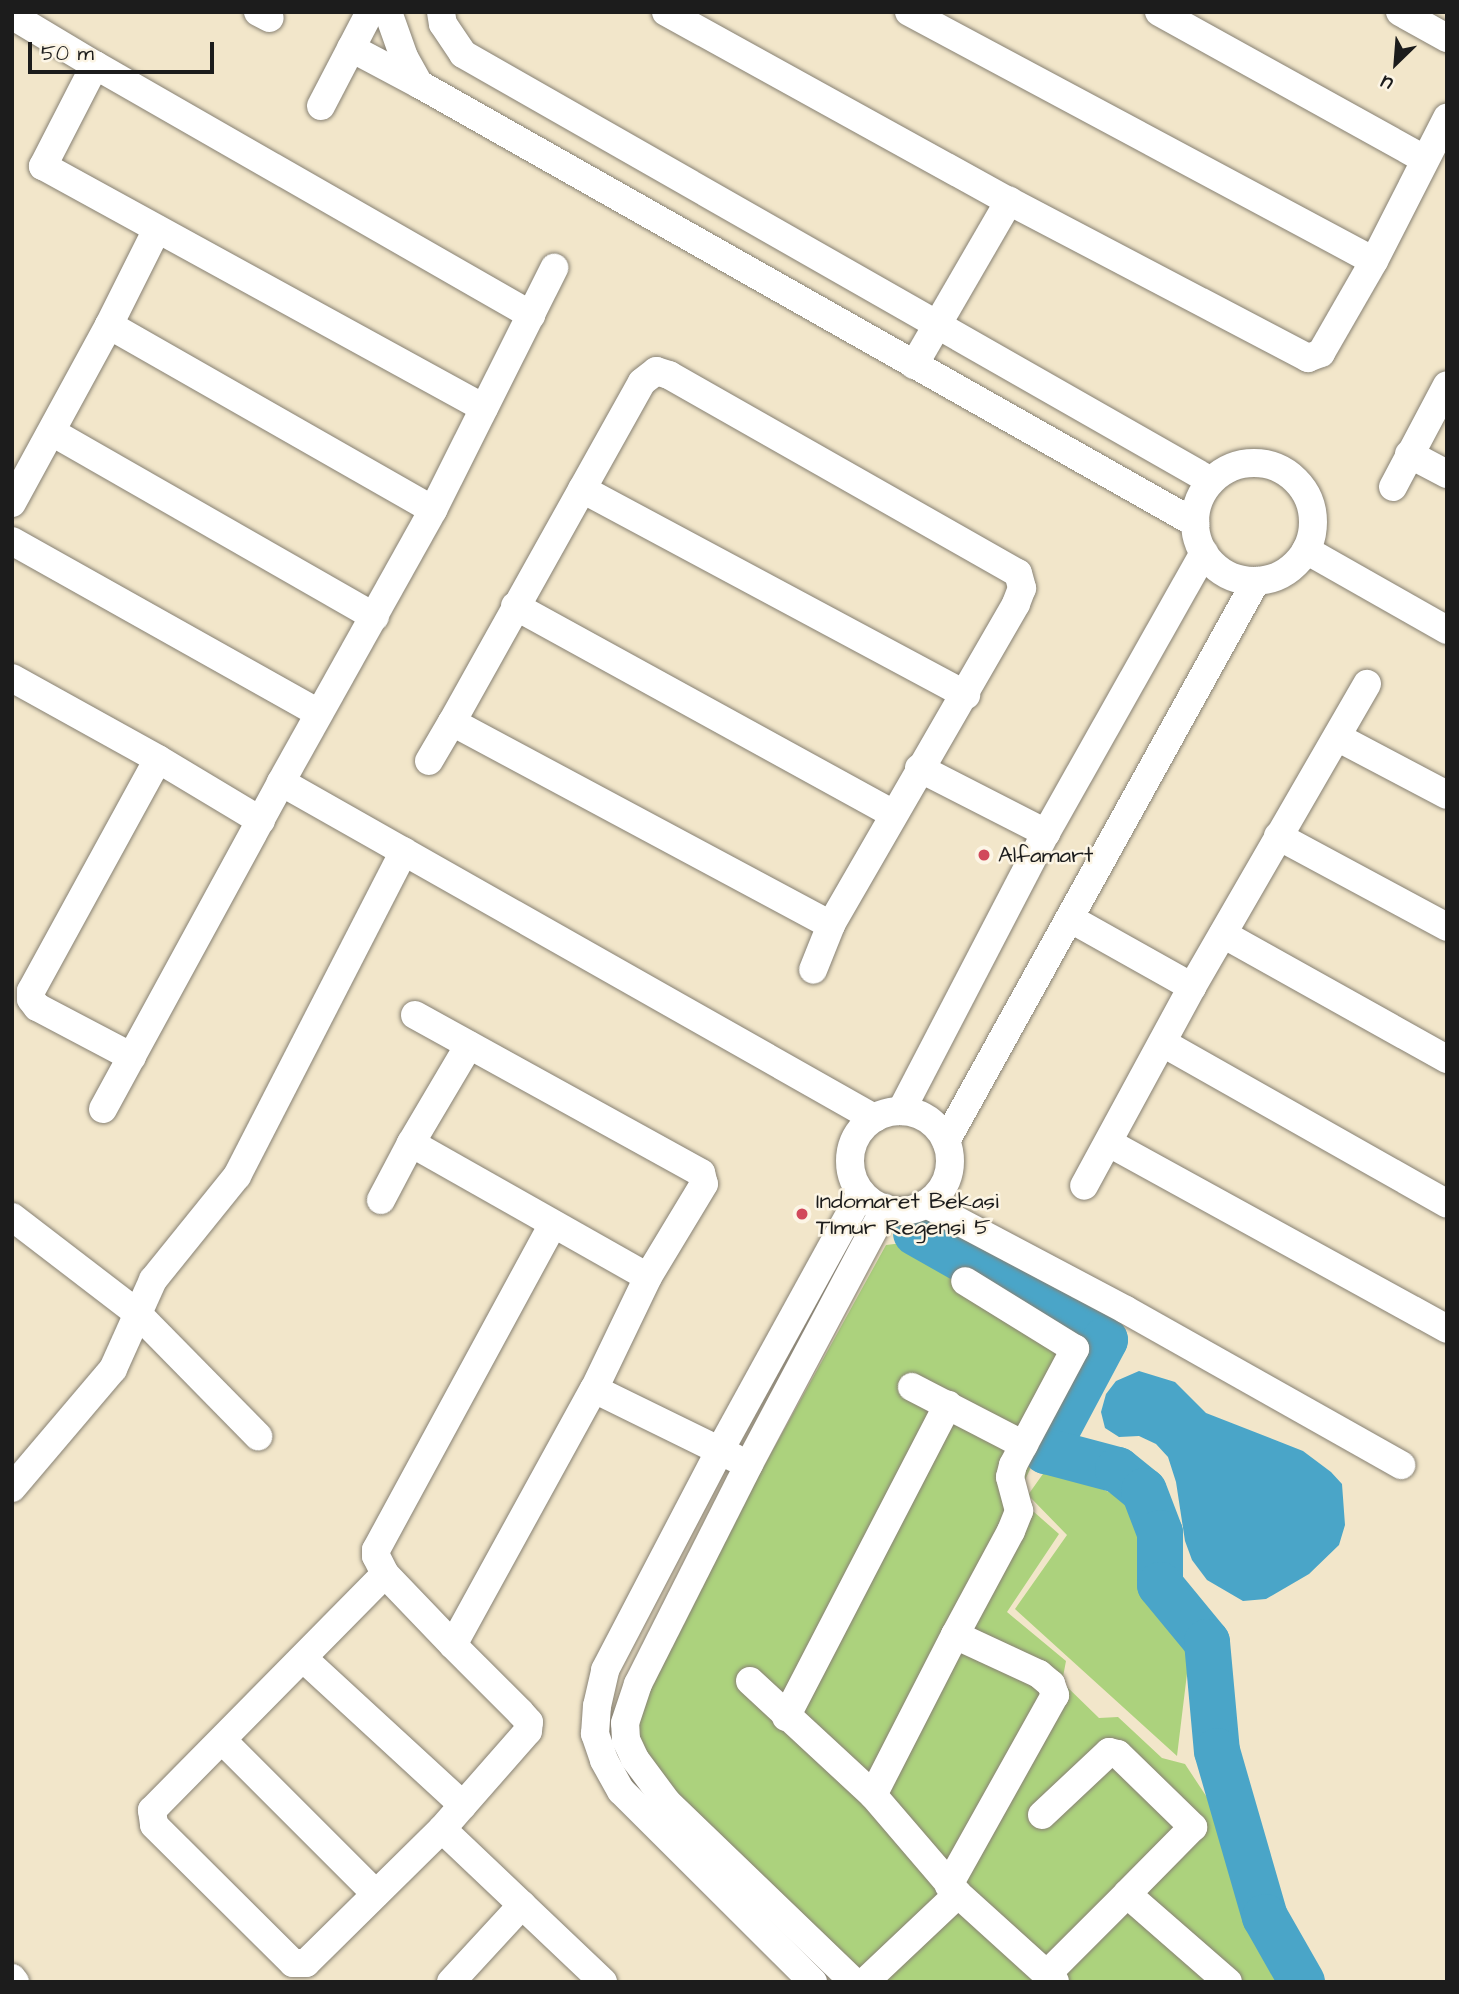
<!DOCTYPE html>
<html>
<head>
<meta charset="utf-8">
<style>
  body { margin:0 }
  #map { position:relative; width:1459px; height:1994px; overflow:hidden; background:#f2e6ca; font-family:"Architects Daughter",sans-serif }
  div>[style] { position:absolute }
  .green>* { inset:0; background:#acd27d }
  .water>* { inset:0; background:#4aa5c8 }
  .river>* { height:46px; margin:-23px; padding:0 23px; transform-origin:23px; border-radius:23px; background:#4aa5c8 }
  .roads { filter:drop-shadow(0 0 2px #878173) drop-shadow(0 0 2px #878173) }
  .minor>* { height:28px; margin:-14px; padding:0 14px; transform-origin:14px; border-radius:14px; background:#fff }
  .minor>.ring { margin:-14px; padding:0; box-sizing:content-box; background:none; border:28px solid #fff; border-radius:50% }
  .dots>* { width:19px; height:19px; translate:-50% -50%; box-sizing:border-box; border:4px solid #fcf5e5; border-radius:50% }
  span { translate:-50% -50%; white-space:nowrap; text-align:center; line-height:1.15; -webkit-text-stroke:5px #fcf5e5; paint-order:stroke }
  .poi-label { font-size:23px; color:#1c1c1c }
  .left { translate:0 -50%; text-align:left }
  .frame { position:absolute; inset:0; border:14px solid #1c1c1c; pointer-events:none }
  .north { position:absolute; left:1361px; top:28px; width:70px; height:70px; -webkit-text-stroke:5px #fcf5e5; paint-order:stroke; rotate:205deg; font-size:19px; font-weight:700; line-height:28px; text-align:center; color:#1c1c1c }
  .north::after { content:''; display:block; margin:auto; width:24px; height:32px; background:#1c1c1c; clip-path:polygon(50% 0,100% 100%,50% 72%,0 100%) }
  .scale { position:absolute; left:28px; top:42px; width:186px; height:32px; box-sizing:border-box; border:4px solid #1c1c1c; border-top:0; padding-left:9px; font-size:21px; line-height:24px; white-space:nowrap; color:#1c1c1c; -webkit-text-stroke:5px #fcf5e5; paint-order:stroke }
</style>
</head>
<body>
<div id="map">
  <div class="green">
    <i style="clip-path:polygon(911px 1242px,1087px 1348px,1017px 1497px,1059px 1534px,1007px 1612px,1066px 1661px,1062px 1682px,1099px 1718px,1118px 1717px,1162px 1758px,1185px 1764px,1212px 1805px,1280px 1982px,868px 1982px,668px 1785px,639px 1750px,636px 1708px,695px 1591px,886px 1245px)"></i>
    <i style="clip-path:polygon(1045px 1471px,1080px 1479px,1113px 1494px,1134px 1513px,1148px 1603px,1185px 1638px,1190px 1649px,1177px 1756px,1015px 1609px,1067px 1535px,1028px 1495px)"></i>
  </div>
  <div class="water">
    <i style="clip-path:polygon(1139px 1371px,1175px 1382px,1206px 1413px,1303px 1451px,1331px 1472px,1342px 1484px,1345px 1525px,1339px 1545px,1309px 1574px,1266px 1599px,1243px 1601px,1207px 1580px,1192px 1560px,1185px 1541px,1176px 1482px,1168px 1457px,1156px 1444px,1139px 1436px,1119px 1437px,1105px 1428px,1101px 1412px,1106px 1394px,1116px 1381px)"></i>
  </div>
  <div class="river">
    <i style="left:916px;top:1233px;width:217px;rotate:29.5deg"></i>
    <i style="left:1105px;top:1340px;width:126px;rotate:118deg"></i>
    <i style="left:1046px;top:1451px;width:74px;rotate:14.8deg"></i>
    <i style="left:1118px;top:1470px;width:33px;rotate:39deg"></i>
    <i style="left:1144px;top:1491px;width:45px;rotate:69.1deg"></i>
    <i style="left:1160px;top:1533px;width:52px;rotate:90deg"></i>
    <i style="left:1160px;top:1585px;width:74px;rotate:50.5deg"></i>
    <i style="left:1207px;top:1642px;width:109px;rotate:84.8deg"></i>
    <i style="left:1217px;top:1751px;width:173px;rotate:73.9deg"></i>
    <i style="left:1265px;top:1917px;width:75px;rotate:60.4deg"></i>
  </div>
  <div class="roads">
    <div class="minor">
      <i style="left:22px;top:12px;width:8px;rotate:120deg"></i>
      <i style="left:18px;top:19px;width:90px;rotate:30.9deg"></i>
      <i style="left:95px;top:65px;width:503px;rotate:29.83deg"></i>
      <i style="left:258px;top:12px;width:13px;rotate:27deg"></i>
      <i style="left:388px;top:12px;width:48px;rotate:70.4deg"></i>
      <i style="left:404px;top:57px;width:31px;rotate:61deg"></i>
      <i style="left:419px;top:84px;width:892px;rotate:29.5deg"></i>
      <i style="left:441px;top:12px;width:12px;rotate:81deg"></i>
      <i style="left:443px;top:24px;width:36px;rotate:56deg"></i>
      <i style="left:463px;top:54px;width:861px;rotate:29.72deg"></i>
      <i style="left:666px;top:12px;width:392px;rotate:28.9deg"></i>
      <i style="left:1009px;top:201px;width:338px;rotate:27.7deg"></i>
      <i style="left:1308px;top:358px;width:14px;rotate:-21deg"></i>
      <i style="left:1321px;top:353px;width:106px;rotate:-60.1deg"></i>
      <i style="left:1374px;top:261px;width:161px;rotate:-63deg"></i>
      <i style="left:909px;top:12px;width:527px;rotate:28.17deg"></i>
      <i style="left:1159px;top:12px;width:303px;rotate:29deg"></i>
      <i style="left:1400px;top:12px;width:54px;rotate:29deg"></i>
      <i style="left:351px;top:48px;width:77px;rotate:27.9deg"></i>
      <i style="left:95px;top:65px;width:114px;rotate:117.2deg"></i>
      <i style="left:43px;top:166px;width:503px;rotate:28.76deg"></i>
      <i style="left:321px;top:106px;width:106px;rotate:-62.5deg"></i>
      <i style="left:109px;top:325px;width:107px;rotate:-63.4deg"></i>
      <i style="left:914px;top:365px;width:190px;rotate:-59.9deg"></i>
      <i style="left:52px;top:432px;width:372px;rotate:29.8deg"></i>
      <i style="left:1409px;top:454px;width:43px;rotate:27.8deg"></i>
      <i class="ring" style="left:1195px;top:463px;width:90px;height:90px"></i>
      <i style="left:1393px;top:487px;width:115px;rotate:-62.1deg"></i>
      <i style="left:582px;top:489px;width:436px;rotate:28.2deg"></i>
      <i style="left:12px;top:503px;width:203px;rotate:-61.4deg"></i>
      <i style="left:109px;top:325px;width:373px;rotate:29.7deg"></i>
      <i style="left:12px;top:541px;width:351px;rotate:29.3deg"></i>
      <i style="left:1306px;top:550px;width:162px;rotate:29.6deg"></i>
      <i style="left:515px;top:606px;width:432px;rotate:28.8deg"></i>
      <i style="left:12px;top:678px;width:167px;rotate:29deg"></i>
      <i style="left:158px;top:759px;width:120px;rotate:31deg"></i>
      <i style="left:452px;top:722px;width:389px;rotate:-60.8deg"></i>
      <i style="left:642px;top:382px;width:18px;rotate:-38deg"></i>
      <i style="left:656px;top:371px;width:14px;rotate:17deg"></i>
      <i style="left:669px;top:375px;width:401px;rotate:29.6deg"></i>
      <i style="left:1018px;top:573px;width:16px;rotate:75deg"></i>
      <i style="left:1022px;top:588px;width:17px;rotate:111deg"></i>
      <i style="left:1016px;top:604px;width:370px;rotate:120deg"></i>
      <i style="left:831px;top:925px;width:48px;rotate:111.8deg"></i>
      <i style="left:1337px;top:737px;width:124px;rotate:27.8deg"></i>
      <i style="left:429px;top:761px;width:45px;rotate:-59.5deg"></i>
      <i style="left:452px;top:722px;width:430px;rotate:28.2deg"></i>
      <i style="left:919px;top:768px;width:143px;rotate:27.1deg"></i>
      <i style="left:281px;top:782px;width:312px;rotate:-60.8deg"></i>
      <i style="left:433px;top:510px;width:271px;rotate:-63.4deg"></i>
      <i style="left:1278px;top:836px;width:192px;rotate:28.3deg"></i>
      <i style="left:1071px;top:919px;width:139px;rotate:29.3deg"></i>
      <i style="left:1192px;top:987px;width:226px;rotate:118.5deg"></i>
      <i style="left:1223px;top:934px;width:257px;rotate:29.2deg"></i>
      <i style="left:1192px;top:987px;width:350px;rotate:-60deg"></i>
      <i style="left:415px;top:1015px;width:327px;rotate:28.9deg"></i>
      <i style="left:701px;top:1173px;width:11px;rotate:75deg"></i>
      <i style="left:704px;top:1184px;width:109px;rotate:121.1deg"></i>
      <i style="left:648px;top:1277px;width:124px;rotate:115.7deg"></i>
      <i style="left:594px;top:1389px;width:157px;rotate:26.1deg"></i>
      <i style="left:1163px;top:1043px;width:326px;rotate:29.5deg"></i>
      <i style="left:469px;top:1045px;width:114px;rotate:120.6deg"></i>
      <i style="left:411px;top:1143px;width:272px;rotate:29.5deg"></i>
      <i style="left:132px;top:1057px;width:107px;rotate:-152.2deg"></i>
      <i style="left:37px;top:1007px;width:10px;rotate:-127deg"></i>
      <i style="left:31px;top:999px;width:8px;rotate:-90deg"></i>
      <i style="left:31px;top:991px;width:264px;rotate:-61.3deg"></i>
      <i style="left:103px;top:1109px;width:372px;rotate:-61.4deg"></i>
      <i style="left:281px;top:782px;width:682px;rotate:29.54deg"></i>
      <i style="left:901px;top:1111px;width:314px;rotate:-62.5deg"></i>
      <i style="left:1046px;top:833px;width:322px;rotate:-60.6deg"></i>
      <i class="ring" style="left:850px;top:1111px;width:72px;height:72px"></i>
      <i style="left:946px;top:1141px;width:640px;rotate:-61.03deg"></i>
      <i style="left:1109px;top:1143px;width:386px;rotate:28.8deg"></i>
      <i style="left:381px;top:1200px;width:64px;rotate:-62.2deg"></i>
      <i style="left:926px;top:1204px;width:226px;rotate:27.9deg"></i>
      <i style="left:1126px;top:1310px;width:316px;rotate:29.4deg"></i>
      <i style="left:12px;top:1217px;width:158px;rotate:37.5deg"></i>
      <i style="left:137px;top:1313px;width:173px;rotate:45.5deg"></i>
      <i style="left:553px;top:1224px;width:371px;rotate:118.5deg"></i>
      <i style="left:376px;top:1550px;width:6px;rotate:90deg"></i>
      <i style="left:376px;top:1556px;width:20px;rotate:63deg"></i>
      <i style="left:385px;top:1574px;width:98px;rotate:46.2deg"></i>
      <i style="left:453px;top:1645px;width:292px;rotate:-61.2deg"></i>
      <i style="left:912px;top:1387px;width:126px;rotate:27.4deg"></i>
      <i style="left:12px;top:1488px;width:156px;rotate:-49.7deg"></i>
      <i style="left:113px;top:1369px;width:98px;rotate:-65.8deg"></i>
      <i style="left:153px;top:1280px;width:134px;rotate:-51.1deg"></i>
      <i style="left:237px;top:1176px;width:365px;rotate:-62.8deg"></i>
      <i style="left:385px;top:1574px;width:332px;rotate:134.6deg"></i>
      <i style="left:152px;top:1810px;width:15px;rotate:82deg"></i>
      <i style="left:154px;top:1825px;width:196px;rotate:44.8deg"></i>
      <i style="left:293px;top:1963px;width:13px"></i>
      <i style="left:306px;top:1963px;width:191px;rotate:-44.6deg"></i>
      <i style="left:442px;top:1829px;width:130px;rotate:-48.7deg"></i>
      <i style="left:528px;top:1731px;width:9px;rotate:-84deg"></i>
      <i style="left:529px;top:1722px;width:13px;rotate:-132deg"></i>
      <i style="left:520px;top:1712px;width:95px;rotate:-135deg"></i>
      <i style="left:955px;top:1635px;width:118px;rotate:-61.7deg"></i>
      <i style="left:1011px;top:1531px;width:22px;rotate:-68deg"></i>
      <i style="left:1019px;top:1511px;width:35px;rotate:-105deg"></i>
      <i style="left:1010px;top:1477px;width:12px;rotate:-76deg"></i>
      <i style="left:1013px;top:1465px;width:132px;rotate:-61.9deg"></i>
      <i style="left:1075px;top:1349px;width:129px;rotate:-148.3deg"></i>
      <i style="left:304px;top:1659px;width:216px;rotate:42.6deg"></i>
      <i style="left:750px;top:1681px;width:168px;rotate:42.8deg"></i>
      <i style="left:873px;top:1795px;width:130px;rotate:49.4deg"></i>
      <i style="left:958px;top:1894px;width:128px;rotate:136.6deg"></i>
      <i style="left:786px;top:1717px;width:352px;rotate:-62.6deg"></i>
      <i style="left:223px;top:1741px;width:216px;rotate:45deg"></i>
      <i style="left:873px;top:1795px;width:180px;rotate:-62.9deg"></i>
      <i style="left:955px;top:1635px;width:93px;rotate:24.9deg"></i>
      <i style="left:1039px;top:1674px;width:16px;rotate:40deg"></i>
      <i style="left:1051px;top:1684px;width:12px;rotate:70deg"></i>
      <i style="left:1055px;top:1695px;width:218px;rotate:119.2deg"></i>
      <i style="left:1042px;top:1815px;width:92px;rotate:-43.2deg"></i>
      <i style="left:1109px;top:1752px;width:9px;rotate:13deg"></i>
      <i style="left:1118px;top:1754px;width:105px;rotate:44.2deg"></i>
      <i style="left:1193px;top:1827px;width:94px;rotate:134.6deg"></i>
      <i style="left:1127px;top:1894px;width:134px;rotate:41.1deg"></i>
      <i style="left:442px;top:1829px;width:222px;rotate:43.5deg"></i>
      <i style="left:958px;top:1894px;width:131px;rotate:42.2deg"></i>
      <i style="left:1047px;top:1974px;width:113px;rotate:-45deg"></i>
      <i style="left:12px;top:1978px;width:5px;rotate:53deg"></i>
      <i style="left:451px;top:1982px;width:105px;rotate:-47.3deg"></i>
      <i style="left:813px;top:1982px;width:271px;rotate:-135.1deg"></i>
      <i style="left:621px;top:1791px;width:35px;rotate:-119deg"></i>
      <i style="left:604px;top:1760px;width:28px;rotate:-109deg"></i>
      <i style="left:595px;top:1734px;width:28px;rotate:-86deg"></i>
      <i style="left:597px;top:1706px;width:37px;rotate:-77deg"></i>
      <i style="left:605px;top:1670px;width:248px;rotate:-62.4deg"></i>
      <i style="left:720px;top:1450px;width:293px;rotate:-61.2deg"></i>
      <i style="left:854px;top:1982px;width:260px;rotate:-136.1deg"></i>
      <i style="left:667px;top:1802px;width:54px;rotate:-126.7deg"></i>
      <i style="left:635px;top:1759px;width:21px;rotate:-115deg"></i>
      <i style="left:626px;top:1740px;width:17px;rotate:-93deg"></i>
      <i style="left:625px;top:1723px;width:41px;rotate:-71.6deg"></i>
      <i style="left:638px;top:1684px;width:246px;rotate:-63.2deg"></i>
      <i style="left:749px;top:1464px;width:290px;rotate:-62deg"></i>
    </div>
  </div>
  <div class="dots">
    <i style="left:984px;top:855px;background:#d1495b"></i>
    <i style="left:802px;top:1214px;background:#d1495b"></i>
  </div>
  <div class="poi-label">
    <span class="left" style="left:998px;top:855px">Alfamart</span>
    <span class="left" style="left:816px;top:1214px">Indomaret Bekasi<br>TImur Regensi 5</span>
  </div>
  <div class="frame"></div>
  <div class="north">U</div>
  <div class="scale">50 m</div>
</div>
</body>
</html>
